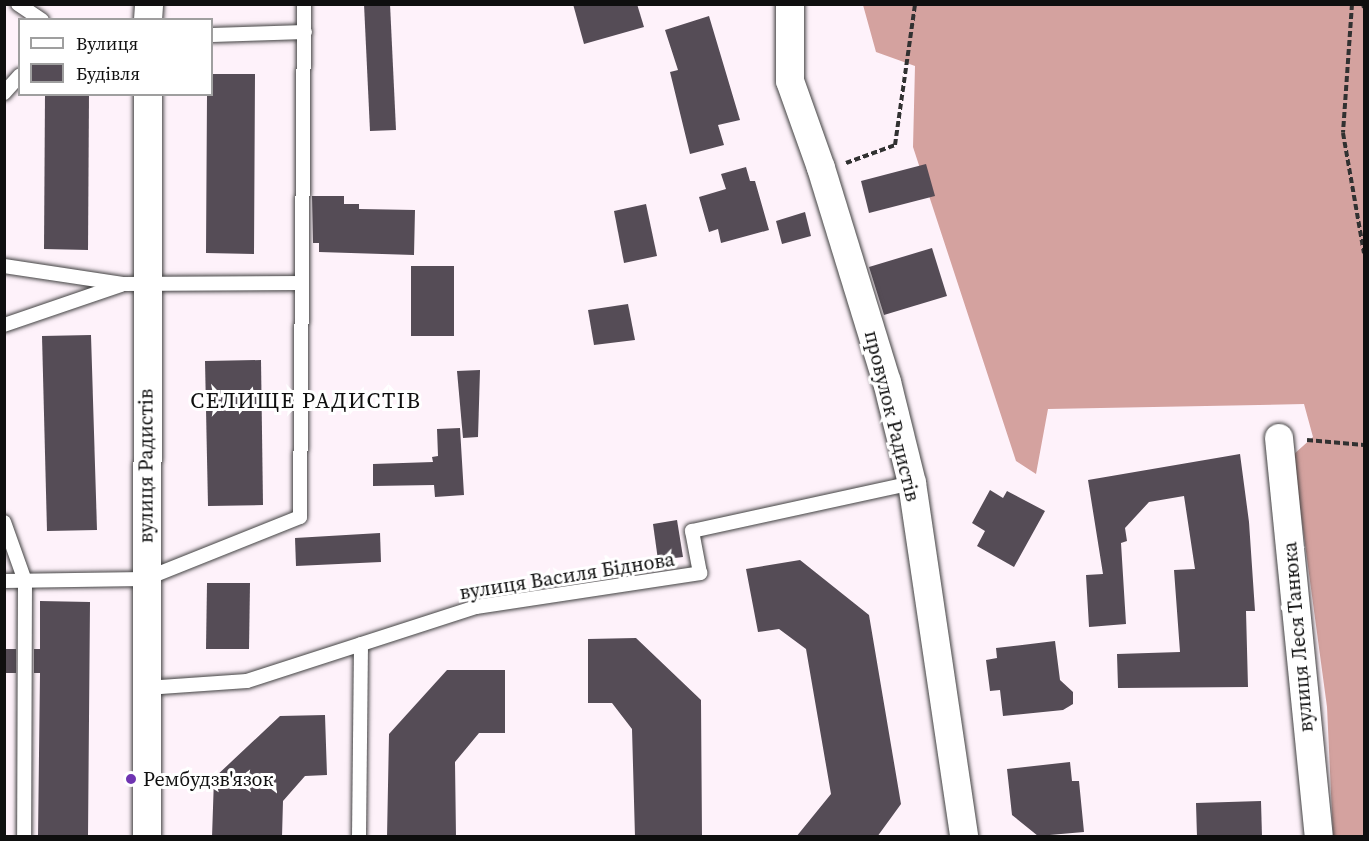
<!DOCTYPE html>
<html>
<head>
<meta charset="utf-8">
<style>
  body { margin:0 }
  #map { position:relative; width:1369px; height:841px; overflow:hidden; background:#fef2fa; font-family:"Source Serif 4",serif }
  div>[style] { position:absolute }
  .forest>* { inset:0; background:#d4a29f }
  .building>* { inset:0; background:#554c56 }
  .path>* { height:4px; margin-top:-2px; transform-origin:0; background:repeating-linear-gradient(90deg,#313131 0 6px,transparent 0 9px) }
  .roads { filter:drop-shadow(0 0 2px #424242) drop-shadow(0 0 2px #424242) }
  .lane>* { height:14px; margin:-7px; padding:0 7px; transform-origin:7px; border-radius:7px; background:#fff }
  .street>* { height:28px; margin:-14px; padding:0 14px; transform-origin:14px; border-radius:14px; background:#fff }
  .dots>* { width:16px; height:16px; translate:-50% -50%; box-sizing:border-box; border:3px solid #fff; border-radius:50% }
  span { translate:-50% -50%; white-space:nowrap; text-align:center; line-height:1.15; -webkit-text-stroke:6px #fff; paint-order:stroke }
  .street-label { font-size:20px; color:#0f0f0f }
  .poi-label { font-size:20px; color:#0f0f0f }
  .left { translate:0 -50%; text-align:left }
  .quarter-label { font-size:22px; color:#0f0f0f; letter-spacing:1.5px }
  .frame { position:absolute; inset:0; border:6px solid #0f0f0f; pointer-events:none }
  .legend { position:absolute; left:18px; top:18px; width:195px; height:78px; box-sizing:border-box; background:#fff; border:2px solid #9f9f9f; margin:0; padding:8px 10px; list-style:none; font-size:18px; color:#0f0f0f }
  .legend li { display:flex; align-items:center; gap:12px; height:30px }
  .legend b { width:30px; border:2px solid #9f9f9f }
</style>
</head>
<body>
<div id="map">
  <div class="forest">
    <i style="clip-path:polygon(863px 5px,1364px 5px,1364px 836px,1333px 836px,1327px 707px,1293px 455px,1313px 437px,1304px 404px,1048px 409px,1036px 474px,1016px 461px,913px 147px,915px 66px,876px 52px)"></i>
  </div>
  <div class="building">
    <i style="clip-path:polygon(364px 4px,390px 4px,396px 130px,370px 131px)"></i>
    <i style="clip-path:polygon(573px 4px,637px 4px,644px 27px,584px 44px)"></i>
    <i style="clip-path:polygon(709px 16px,740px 120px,718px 125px,724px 145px,690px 154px,670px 72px,678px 70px,665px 30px)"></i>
    <i style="clip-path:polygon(212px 74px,255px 74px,254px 254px,206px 253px,207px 94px,212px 94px)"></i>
    <i style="clip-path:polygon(45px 94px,89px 94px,88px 250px,44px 249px)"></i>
    <i style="clip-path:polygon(926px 164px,935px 196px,869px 213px,861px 181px)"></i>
    <i style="clip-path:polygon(746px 167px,750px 181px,755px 181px,769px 230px,721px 243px,718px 229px,709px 232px,699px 197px,726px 189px,721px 174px)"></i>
    <i style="clip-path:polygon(312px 196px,344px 196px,344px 204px,359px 204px,359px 209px,415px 210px,414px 255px,319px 252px,319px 243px,313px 243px)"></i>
    <i style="clip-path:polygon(646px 204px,657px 256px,624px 263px,614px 211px)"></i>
    <i style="clip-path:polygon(805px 212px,811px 236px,782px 244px,776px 221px)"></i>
    <i style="clip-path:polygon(932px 248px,947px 296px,884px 315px,869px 267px)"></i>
    <i style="clip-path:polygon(411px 266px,454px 266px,454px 336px,411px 336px)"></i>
    <i style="clip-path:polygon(628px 304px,635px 340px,594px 345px,588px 310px)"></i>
    <i style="clip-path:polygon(91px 335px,97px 530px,47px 531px,42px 336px)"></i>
    <i style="clip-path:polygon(261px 360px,263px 505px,208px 506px,205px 361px)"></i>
    <i style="clip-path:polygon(480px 370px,478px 437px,463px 438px,457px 371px)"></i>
    <i style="clip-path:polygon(460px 428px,464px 495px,435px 497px,434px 485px,373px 486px,373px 464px,433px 462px,432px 457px,438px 456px,437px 429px)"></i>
    <i style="clip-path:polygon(1240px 454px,1249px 522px,1255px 611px,1246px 611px,1248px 687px,1118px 688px,1117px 654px,1180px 652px,1174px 570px,1195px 569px,1184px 496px,1149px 502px,1125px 528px,1127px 541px,1121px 543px,1126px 624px,1089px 627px,1086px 575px,1103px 574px,1088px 480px)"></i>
    <i style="clip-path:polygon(990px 490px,1003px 498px,1007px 491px,1045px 511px,1014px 567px,977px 546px,985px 531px,972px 523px)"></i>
    <i style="clip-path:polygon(677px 520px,683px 557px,658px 560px,653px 524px)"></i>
    <i style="clip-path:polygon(380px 533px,381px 562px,296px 566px,295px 538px)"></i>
    <i style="clip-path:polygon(800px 560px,869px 615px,901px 804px,877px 837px,796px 837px,831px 794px,806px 649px,779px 629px,758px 632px,746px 569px)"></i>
    <i style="clip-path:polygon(207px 583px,250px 583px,249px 649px,206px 649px)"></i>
    <i style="clip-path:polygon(40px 601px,90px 602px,88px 837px,38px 837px,40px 673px,34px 673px,34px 649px,40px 649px)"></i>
    <i style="clip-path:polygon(636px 638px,701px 700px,702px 837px,635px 837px,632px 729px,612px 703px,588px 703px,588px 639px)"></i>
    <i style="clip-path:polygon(1055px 641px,1060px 680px,1073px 692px,1073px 704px,1063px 710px,1003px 716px,1000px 690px,990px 691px,986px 660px,997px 658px,996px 648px)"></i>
    <i style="clip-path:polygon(4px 649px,16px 649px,16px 673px,4px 673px)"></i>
    <i style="clip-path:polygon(447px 670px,505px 670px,505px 733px,479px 733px,455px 762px,456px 837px,387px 837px,389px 734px)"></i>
    <i style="clip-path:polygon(325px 715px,327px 775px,305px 776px,283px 801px,282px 837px,212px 837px,214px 778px,280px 716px)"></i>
    <i style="clip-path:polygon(1070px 762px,1072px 781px,1079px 781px,1084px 832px,1038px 836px,1012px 815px,1007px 769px)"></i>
    <i style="clip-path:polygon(1261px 801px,1262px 837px,1197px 837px,1196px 803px)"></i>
  </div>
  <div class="path">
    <i style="left:1352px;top:4px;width:129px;rotate:94deg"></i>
    <i style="left:1343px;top:133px;width:122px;rotate:80.1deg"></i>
    <i style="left:1363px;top:4px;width:4px;rotate:76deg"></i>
    <i style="left:846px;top:163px;width:52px;rotate:-20.2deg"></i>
    <i style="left:895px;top:145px;width:142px;rotate:-81.9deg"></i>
    <i style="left:1307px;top:440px;width:57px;rotate:5deg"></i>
  </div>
  <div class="roads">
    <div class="lane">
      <i style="left:18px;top:4px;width:29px;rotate:34deg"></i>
      <i style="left:212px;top:35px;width:93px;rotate:-1.8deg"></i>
      <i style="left:4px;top:93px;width:24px;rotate:-48deg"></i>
      <i style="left:4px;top:266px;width:120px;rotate:8.6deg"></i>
      <i style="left:123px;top:284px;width:179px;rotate:-0.3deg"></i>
      <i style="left:4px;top:325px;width:124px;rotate:-18.9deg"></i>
      <i style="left:4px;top:522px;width:63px;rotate:70.4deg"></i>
      <i style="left:25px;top:581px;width:255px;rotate:90.2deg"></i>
      <i style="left:4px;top:581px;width:141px;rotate:-0.8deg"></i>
      <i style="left:145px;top:579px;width:167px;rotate:-21.8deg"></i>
      <i style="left:300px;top:517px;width:513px;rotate:-89.55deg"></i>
      <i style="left:146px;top:688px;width:101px;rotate:-4deg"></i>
      <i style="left:247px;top:681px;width:241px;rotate:-17.9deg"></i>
      <i style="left:476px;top:607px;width:227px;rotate:-8.6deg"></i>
      <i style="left:700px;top:573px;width:43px;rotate:-100.8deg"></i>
      <i style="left:692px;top:531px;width:225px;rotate:-12.3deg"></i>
      <i style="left:359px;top:836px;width:192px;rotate:-89.4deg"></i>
    </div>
    <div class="street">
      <i style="left:790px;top:4px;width:77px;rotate:90deg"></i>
      <i style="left:790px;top:81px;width:92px;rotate:70.4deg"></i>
      <i style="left:821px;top:168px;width:224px;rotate:72.9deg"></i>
      <i style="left:887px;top:382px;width:104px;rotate:76.1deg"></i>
      <i style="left:912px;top:483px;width:357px;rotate:81.6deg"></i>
      <i style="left:148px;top:20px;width:16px;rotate:-86deg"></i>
      <i style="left:1279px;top:438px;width:400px;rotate:84.3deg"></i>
      <i style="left:147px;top:836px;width:742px;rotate:-89.92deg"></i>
    </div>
  </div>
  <div class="dots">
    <i style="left:131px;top:779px;background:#6f34b1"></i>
  </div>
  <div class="street-label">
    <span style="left:892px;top:416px;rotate:76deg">провулок Радистів</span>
    <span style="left:146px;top:466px;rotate:-90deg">вулиця Радистів</span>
    <span style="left:567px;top:576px;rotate:-9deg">вулиця Василя Біднова</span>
    <span style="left:1298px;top:637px;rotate:-95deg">вулиця Леся Танюка</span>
  </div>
  <div class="poi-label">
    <span class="left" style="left:143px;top:779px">Рембудзв'язок</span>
  </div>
  <div class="quarter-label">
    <span style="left:306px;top:401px">СЕЛИЩЕ РАДИСТІВ</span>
  </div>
  <div class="frame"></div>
  <ul class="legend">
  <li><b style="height:8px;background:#fff"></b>Вулиця</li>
  <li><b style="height:16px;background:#554c56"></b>Будівля</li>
  </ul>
</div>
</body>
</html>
